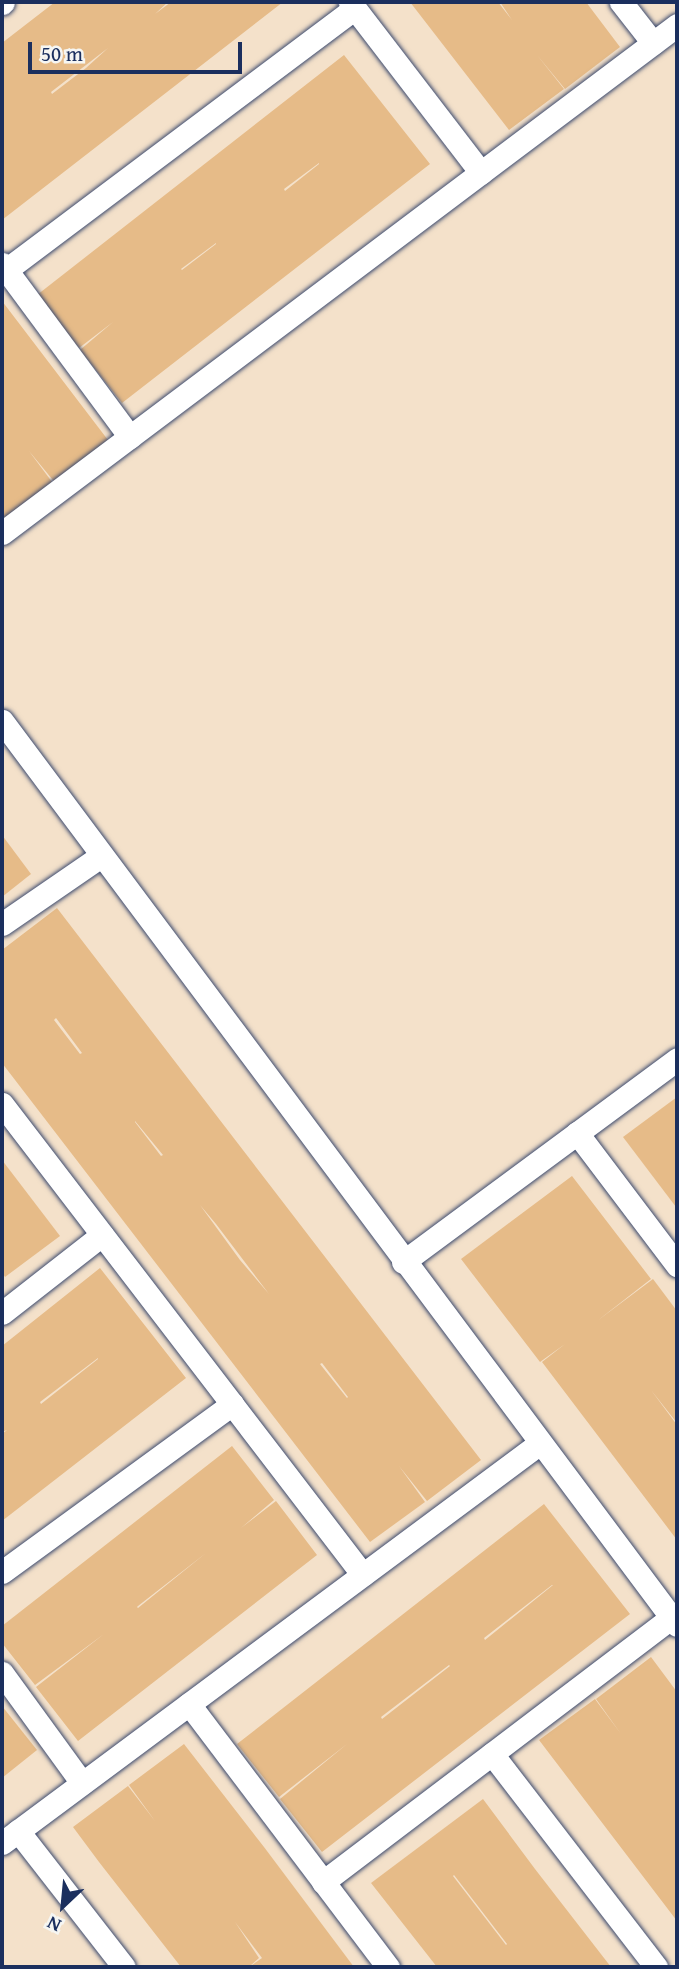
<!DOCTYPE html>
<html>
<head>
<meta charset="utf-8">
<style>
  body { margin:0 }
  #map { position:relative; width:679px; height:1969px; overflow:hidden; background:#f4e1ca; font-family:"Gentium Book Plus",serif }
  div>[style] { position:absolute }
  .building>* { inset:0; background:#e6bb88 }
  .roads { filter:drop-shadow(0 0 2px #3c4a6e) drop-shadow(0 0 2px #3c4a6e) }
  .street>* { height:23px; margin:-11.5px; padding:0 11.5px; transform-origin:11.5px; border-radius:11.5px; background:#fff }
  span { translate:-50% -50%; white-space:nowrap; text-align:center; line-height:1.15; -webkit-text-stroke:5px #f6f6f2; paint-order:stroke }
  .frame { position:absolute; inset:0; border:4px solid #1b2f5e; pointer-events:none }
  .north { position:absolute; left:28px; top:1871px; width:70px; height:70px; -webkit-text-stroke:5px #f6f6f2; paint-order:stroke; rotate:206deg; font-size:19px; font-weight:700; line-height:28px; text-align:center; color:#1b2f5e }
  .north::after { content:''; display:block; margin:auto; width:24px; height:32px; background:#1b2f5e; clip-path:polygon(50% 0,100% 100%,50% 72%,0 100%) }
  .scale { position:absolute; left:28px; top:42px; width:214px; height:32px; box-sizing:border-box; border:4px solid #1b2f5e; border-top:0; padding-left:9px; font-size:21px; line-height:24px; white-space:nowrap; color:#1b2f5e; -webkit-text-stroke:5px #f6f6f2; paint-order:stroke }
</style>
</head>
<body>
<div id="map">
  <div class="building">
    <i style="clip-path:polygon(evenodd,55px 2px,168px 2px,155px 14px,171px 2px,283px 2px,2px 220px,2px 43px,55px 2px,108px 48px,86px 68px,52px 94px,51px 92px,108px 48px)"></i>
    <i style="clip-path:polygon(410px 2px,498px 2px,512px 20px,500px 2px,586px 2px,620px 47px,565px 89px,537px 55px,564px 89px,509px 130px)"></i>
    <i style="clip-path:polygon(evenodd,344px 55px,430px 164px,122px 403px,80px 350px,113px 322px,79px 348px,37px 295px,344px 55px,319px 163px,319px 164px,285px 191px,284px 189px,319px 163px,344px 55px,216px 243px,216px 244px,182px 270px,181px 269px,216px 243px)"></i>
    <i style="clip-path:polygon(2px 301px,111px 444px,57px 485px,29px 451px,55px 486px,2px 526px)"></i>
    <i style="clip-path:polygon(2px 835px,31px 874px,2px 897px)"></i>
    <i style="clip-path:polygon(evenodd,57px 908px,481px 1460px,427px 1501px,399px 1466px,425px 1502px,370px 1542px,2px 1063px,2px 950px,57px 908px,56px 1018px,82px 1053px,80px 1054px,54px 1020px,56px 1018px,57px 908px,135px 1121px,163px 1155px,161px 1156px,135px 1122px,135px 1121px,57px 908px,200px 1205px,216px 1224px,269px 1294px,240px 1260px,200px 1205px,57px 908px,322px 1363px,348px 1397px,347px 1398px,320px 1364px,322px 1363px)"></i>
    <i style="clip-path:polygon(677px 1097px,677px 1205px,676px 1207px,623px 1137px)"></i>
    <i style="clip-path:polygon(2px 1160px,60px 1236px,5px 1277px,2px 1272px)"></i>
    <i style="clip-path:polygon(572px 1176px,651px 1279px,597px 1321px,653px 1279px,677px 1311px,677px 1423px,651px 1390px,677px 1425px,677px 1540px,542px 1362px,565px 1344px,540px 1362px,461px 1259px)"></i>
    <i style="clip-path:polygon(evenodd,100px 1268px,186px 1378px,2px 1521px,2px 1434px,7px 1430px,2px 1432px,2px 1346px,100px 1268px,98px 1358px,98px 1359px,41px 1404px,40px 1402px,98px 1358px)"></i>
    <i style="clip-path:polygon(evenodd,232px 1446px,274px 1500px,241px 1528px,276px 1501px,317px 1555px,78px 1741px,36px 1687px,104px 1634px,35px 1685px,2px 1643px,2px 1626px,232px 1446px,206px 1553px,138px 1608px,137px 1607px,138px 1606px,206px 1553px)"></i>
    <i style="clip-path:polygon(evenodd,544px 1504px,630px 1614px,322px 1852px,280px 1799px,347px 1744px,279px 1797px,237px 1744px,544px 1504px,552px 1585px,553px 1585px,485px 1640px,484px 1638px,552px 1585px,544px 1504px,449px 1665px,450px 1666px,382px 1719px,381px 1717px,449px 1665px)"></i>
    <i style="clip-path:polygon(651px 1657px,677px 1692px,677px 1921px,539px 1740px,595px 1699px,621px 1734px,596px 1699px)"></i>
    <i style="clip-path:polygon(2px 1706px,37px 1750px,2px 1778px)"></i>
    <i style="clip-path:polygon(evenodd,184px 1744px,264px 1847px,354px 1967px,181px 1967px,99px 1862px,73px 1827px,128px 1786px,155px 1821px,129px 1785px,184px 1744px,235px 1922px,262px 1958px,249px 1967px,259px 1958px,235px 1922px)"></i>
    <i style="clip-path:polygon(evenodd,483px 1799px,535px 1869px,611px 1967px,437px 1967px,371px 1883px,483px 1799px,454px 1875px,507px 1944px,506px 1945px,453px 1876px,454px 1875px)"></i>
  </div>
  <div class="roads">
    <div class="street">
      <i style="left:350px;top:2px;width:215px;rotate:52.5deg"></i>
      <i style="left:621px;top:2px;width:52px;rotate:52deg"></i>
      <i style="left:2px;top:3px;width:1px;rotate:-45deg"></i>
      <i style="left:2px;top:264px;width:215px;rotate:53.5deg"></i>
      <i style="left:6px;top:270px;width:436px;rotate:-36.9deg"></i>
      <i style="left:2px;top:533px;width:845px;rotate:-36.96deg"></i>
      <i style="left:2px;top:721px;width:1128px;rotate:53.25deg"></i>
      <i style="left:2px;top:924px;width:120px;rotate:-34.5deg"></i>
      <i style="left:2px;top:1104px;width:593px;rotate:52.53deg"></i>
      <i style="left:577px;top:1133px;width:166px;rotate:52.9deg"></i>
      <i style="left:403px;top:1262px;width:341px;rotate:-36.5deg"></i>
      <i style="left:2px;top:1313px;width:127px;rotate:-38deg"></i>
      <i style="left:2px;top:1572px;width:285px;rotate:-36.1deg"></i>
      <i style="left:2px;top:1673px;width:136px;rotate:54deg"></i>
      <i style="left:189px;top:1704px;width:330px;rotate:52.9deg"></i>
      <i style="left:492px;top:1754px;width:269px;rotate:52.4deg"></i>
      <i style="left:18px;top:1831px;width:172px;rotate:52.1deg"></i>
      <i style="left:2px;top:1843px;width:670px;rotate:-36.63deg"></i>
      <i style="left:323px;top:1882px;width:438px;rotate:-37.2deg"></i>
    </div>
  </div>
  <div class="frame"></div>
  <div class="north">N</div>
  <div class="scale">50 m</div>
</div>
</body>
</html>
